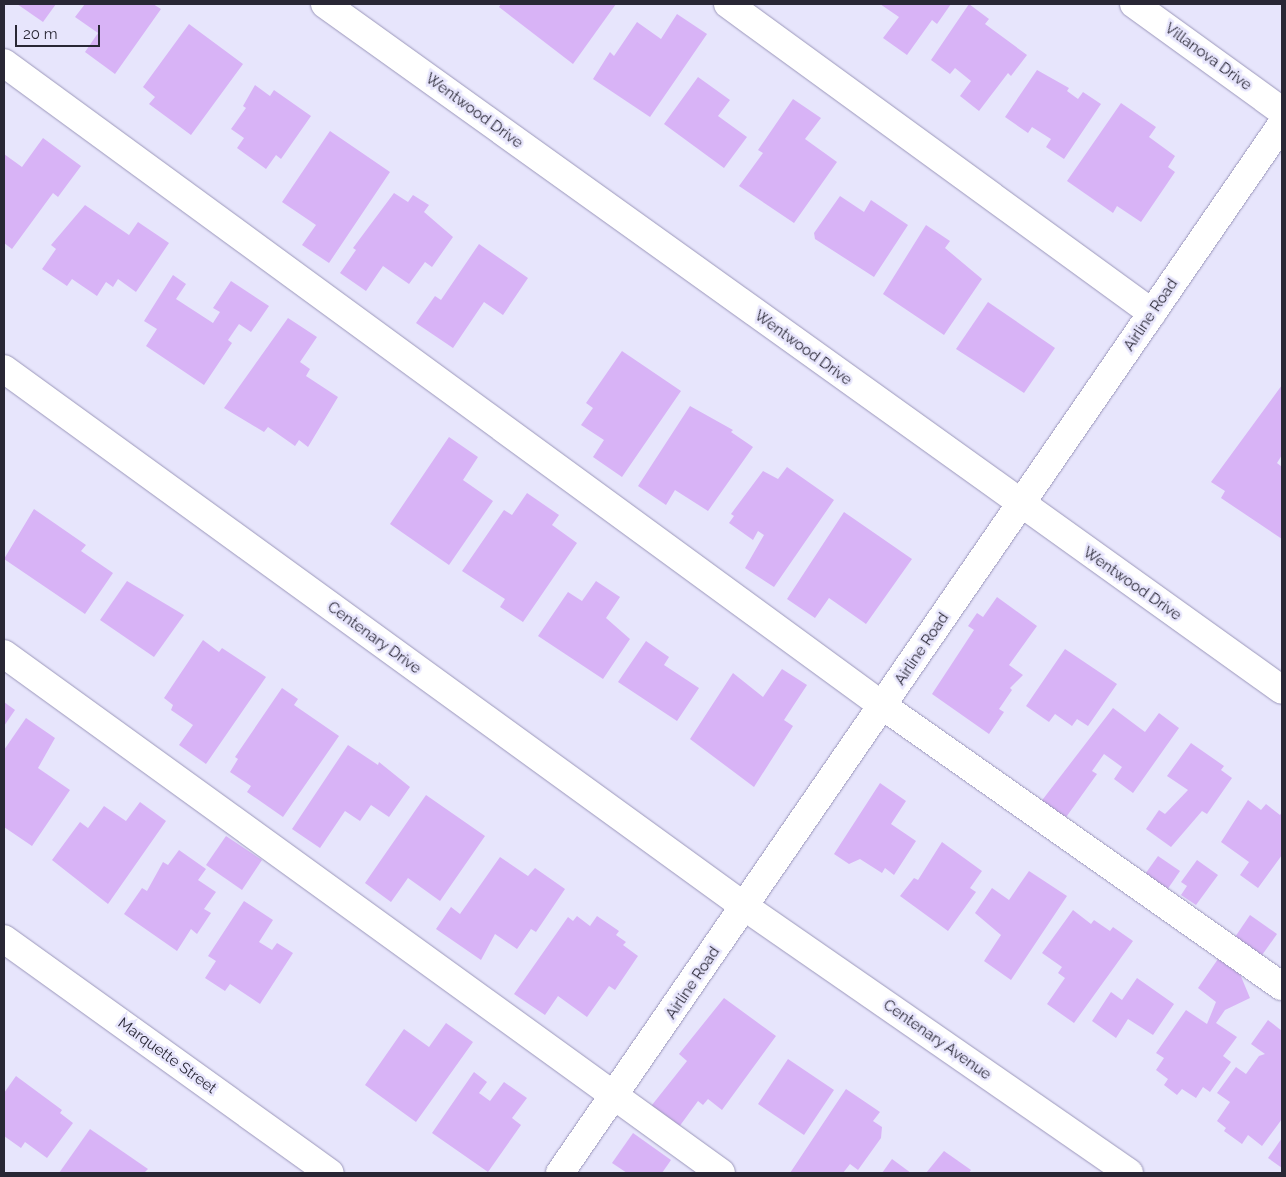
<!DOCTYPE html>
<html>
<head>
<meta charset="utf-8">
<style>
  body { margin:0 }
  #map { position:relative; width:1286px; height:1177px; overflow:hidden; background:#e7e5fc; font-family:Raleway,sans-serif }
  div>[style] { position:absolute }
  .building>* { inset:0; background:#d8b3f6 }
  .roads { filter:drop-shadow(0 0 1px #9b97ba) drop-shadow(0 0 1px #9b97ba) }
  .minor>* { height:28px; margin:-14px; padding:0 14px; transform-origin:14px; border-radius:14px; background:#fff }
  span { translate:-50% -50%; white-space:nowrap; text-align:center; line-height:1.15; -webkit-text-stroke:5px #e7e5fc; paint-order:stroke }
  .street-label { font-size:15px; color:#292735 }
  .frame { position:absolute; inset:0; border:5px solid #292735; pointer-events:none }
  .scale { position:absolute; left:15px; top:25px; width:85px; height:22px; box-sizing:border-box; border:2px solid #292735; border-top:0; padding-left:6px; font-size:15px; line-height:18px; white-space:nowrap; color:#292735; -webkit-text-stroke:4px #e7e5fc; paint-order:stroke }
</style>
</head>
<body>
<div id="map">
  <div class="building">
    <i style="clip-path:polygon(17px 4px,56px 4px,43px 22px)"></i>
    <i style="clip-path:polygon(85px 4px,153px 4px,161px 9px,115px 74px,85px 52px,98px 33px,75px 17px)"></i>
    <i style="clip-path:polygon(501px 4px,616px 4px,573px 64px,499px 7px)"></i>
    <i style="clip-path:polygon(880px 4px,951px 4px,937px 24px,932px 20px,907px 55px,883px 38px,899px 17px)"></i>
    <i style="clip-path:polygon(969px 4px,989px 19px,985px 24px,1027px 55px,1011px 76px,1008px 73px,979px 111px,960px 96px,971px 81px,955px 68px,950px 74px,931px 60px)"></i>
    <i style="clip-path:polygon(677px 14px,707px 34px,650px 117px,593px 79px,610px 52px,614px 56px,637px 22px,661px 39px)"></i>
    <i style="clip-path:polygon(189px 24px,243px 64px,191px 135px,149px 104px,155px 97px,143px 87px)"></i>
    <i style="clip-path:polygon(1037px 70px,1069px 88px,1067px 91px,1078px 99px,1083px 92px,1101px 104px,1064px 159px,1046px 147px,1051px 139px,1032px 127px,1028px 133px,1005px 117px)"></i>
    <i style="clip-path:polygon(698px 77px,730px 100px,718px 116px,747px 137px,724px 168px,664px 124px)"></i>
    <i style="clip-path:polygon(255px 85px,270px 96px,274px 90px,311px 116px,281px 159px,276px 155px,266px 169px,237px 148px,244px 138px,231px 129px,246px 108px,243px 106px)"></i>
    <i style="clip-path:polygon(793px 99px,821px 118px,805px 139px,837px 162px,794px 223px,739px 186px,763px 153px,758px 150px)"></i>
    <i style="clip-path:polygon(1121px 103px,1156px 127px,1149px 137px,1175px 156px,1168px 167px,1175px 172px,1141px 222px,1117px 206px,1113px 213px,1067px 181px)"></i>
    <i style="clip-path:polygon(330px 131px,390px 172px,329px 263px,302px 245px,316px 225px,282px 202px)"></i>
    <i style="clip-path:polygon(43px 138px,81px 166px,58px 197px,53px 193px,12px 249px,4px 243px,4px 154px,22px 167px)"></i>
    <i style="clip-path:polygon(394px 193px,408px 202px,413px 195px,429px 205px,424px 212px,453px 237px,432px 267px,425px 262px,409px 284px,383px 266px,366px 291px,340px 273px,356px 250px,353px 248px)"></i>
    <i style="clip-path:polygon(840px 196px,864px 212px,871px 200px,908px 225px,874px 277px,815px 239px,814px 233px)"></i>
    <i style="clip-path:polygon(85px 205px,129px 235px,138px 222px,169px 243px,136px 292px,118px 279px,113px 287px,106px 282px,97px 296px,72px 279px,67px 286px,42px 269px,56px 249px,51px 245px)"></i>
    <i style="clip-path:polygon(926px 225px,950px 241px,945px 248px,982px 279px,944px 335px,883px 294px)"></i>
    <i style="clip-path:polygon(479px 244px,528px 278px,503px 315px,484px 302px,453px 348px,416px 323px,435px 296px,441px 300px)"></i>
    <i style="clip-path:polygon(173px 275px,186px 284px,176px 299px,213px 323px,220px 312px,213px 308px,231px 281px,269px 306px,251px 332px,239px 324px,228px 340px,232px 343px,204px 385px,146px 346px,157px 329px,144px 321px)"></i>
    <i style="clip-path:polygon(988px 302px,1055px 348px,1024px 393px,956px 349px)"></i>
    <i style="clip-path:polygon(288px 318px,317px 337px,300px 362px,310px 369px,306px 376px,338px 397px,308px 447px,299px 440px,295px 446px,268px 427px,264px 432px,224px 408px)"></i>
    <i style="clip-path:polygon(622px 351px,681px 391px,622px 477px,593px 457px,604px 440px,581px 425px,593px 408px,586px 403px)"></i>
    <i style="clip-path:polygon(1282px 385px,1282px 455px,1277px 463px,1282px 467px,1282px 539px,1221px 498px,1225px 491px,1211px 482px)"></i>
    <i style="clip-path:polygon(690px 406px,733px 430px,731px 432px,753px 447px,708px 511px,675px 490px,666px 505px,638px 486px)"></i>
    <i style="clip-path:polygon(449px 437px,478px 457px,463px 480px,493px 501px,449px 565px,390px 524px)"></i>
    <i style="clip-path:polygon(787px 467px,834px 500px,774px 587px,745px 568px,764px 535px,758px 531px,753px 540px,729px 523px,734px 516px,731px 514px,763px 471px,778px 479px)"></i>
    <i style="clip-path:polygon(527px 493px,559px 515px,552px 525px,577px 543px,523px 622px,500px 607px,505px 599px,462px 571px,504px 510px,512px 515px)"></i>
    <i style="clip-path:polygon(34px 509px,86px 545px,81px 551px,113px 573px,85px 614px,4px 559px)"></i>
    <i style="clip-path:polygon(844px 512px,912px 559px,866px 624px,829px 598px,815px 618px,787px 599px)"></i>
    <i style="clip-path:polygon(127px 581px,184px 615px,154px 657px,100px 620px)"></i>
    <i style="clip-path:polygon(596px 581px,620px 597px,606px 618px,630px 639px,603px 679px,538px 636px,568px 592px,582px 601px)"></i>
    <i style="clip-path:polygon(997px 597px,1037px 626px,1009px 665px,1023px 675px,1010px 688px,1012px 690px,999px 709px,1004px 712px,989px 734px,932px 694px,974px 630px,968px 626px,977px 613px,983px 617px)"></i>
    <i style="clip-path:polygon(203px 640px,219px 652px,222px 648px,266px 677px,206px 764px,179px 745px,193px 725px,171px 710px,173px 705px,164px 698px)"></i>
    <i style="clip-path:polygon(646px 641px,669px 657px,664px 665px,699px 688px,677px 721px,618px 682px)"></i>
    <i style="clip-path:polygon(1065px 649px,1117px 684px,1088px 726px,1077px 719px,1072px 726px,1055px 714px,1049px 722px,1026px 706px)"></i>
    <i style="clip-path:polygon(782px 669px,807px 685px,784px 720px,793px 726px,754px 787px,690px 739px,733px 673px,763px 697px)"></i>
    <i style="clip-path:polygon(282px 688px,298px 699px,294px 705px,339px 736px,283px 817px,247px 792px,251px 786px,230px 772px,238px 759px,235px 757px)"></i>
    <i style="clip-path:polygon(4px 702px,15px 710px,4px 726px)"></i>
    <i style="clip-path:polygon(1113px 708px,1145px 732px,1159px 713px,1179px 728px,1133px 793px,1114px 779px,1122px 767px,1104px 754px,1092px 771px,1097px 774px,1064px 820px,1040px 803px)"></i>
    <i style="clip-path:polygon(26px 718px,55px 738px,38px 768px,70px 790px,32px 846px,4px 827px,4px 750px)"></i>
    <i style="clip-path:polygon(1191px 743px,1224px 766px,1221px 770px,1232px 778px,1207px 814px,1202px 811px,1171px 847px,1146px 829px,1159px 810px,1165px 814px,1188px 790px,1167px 776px)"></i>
    <i style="clip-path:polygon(348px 745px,378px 765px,379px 762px,410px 787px,389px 817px,371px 805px,360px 821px,345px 811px,320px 848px,292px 829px)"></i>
    <i style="clip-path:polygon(880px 783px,906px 801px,891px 824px,916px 841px,894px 875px,885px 868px,882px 873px,860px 859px,849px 864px,834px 854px)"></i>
    <i style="clip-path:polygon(426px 795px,485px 836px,440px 901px,408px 878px,391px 902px,365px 883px)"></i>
    <i style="clip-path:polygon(1248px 800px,1261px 810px,1266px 804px,1280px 815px,1282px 812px,1282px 855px,1258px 888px,1240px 875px,1249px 862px,1221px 842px)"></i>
    <i style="clip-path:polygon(140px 802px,166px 821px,108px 904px,52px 860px,80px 822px,88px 828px,104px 806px,126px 821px)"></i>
    <i style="clip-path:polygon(226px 836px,262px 860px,242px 890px,206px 865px)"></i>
    <i style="clip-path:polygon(942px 842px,982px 871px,970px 888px,976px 892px,948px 931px,900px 896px,914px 878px,918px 880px)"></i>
    <i style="clip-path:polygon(179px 850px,206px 869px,198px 880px,216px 892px,204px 909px,211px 913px,197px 934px,191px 929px,177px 951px,124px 914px,142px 888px,147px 891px,163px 862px,168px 865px)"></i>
    <i style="clip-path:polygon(1158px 856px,1180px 871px,1165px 893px,1143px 877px)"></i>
    <i style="clip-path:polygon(500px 857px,528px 876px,535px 868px,565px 889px,536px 932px,531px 929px,517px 949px,495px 934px,481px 960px,436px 929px,451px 907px,460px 914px)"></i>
    <i style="clip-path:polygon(1197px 860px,1218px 875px,1196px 905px,1181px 895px,1187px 886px,1181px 882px)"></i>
    <i style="clip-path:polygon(1029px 871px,1067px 896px,1011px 980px,984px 961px,1001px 935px,975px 913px,992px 888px,1009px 900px)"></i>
    <i style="clip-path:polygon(244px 901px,273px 920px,259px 942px,272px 950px,277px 943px,293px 953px,260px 1004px,230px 984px,225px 991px,205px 978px,216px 961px,208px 956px)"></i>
    <i style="clip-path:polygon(1073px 910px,1091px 924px,1094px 920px,1110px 931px,1113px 927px,1133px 941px,1074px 1023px,1047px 1004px,1065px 978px,1058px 973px,1062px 967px,1042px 953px)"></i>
    <i style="clip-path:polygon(1250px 915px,1277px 934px,1260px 958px,1233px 940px)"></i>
    <i style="clip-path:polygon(577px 916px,590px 926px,597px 916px,619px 931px,616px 935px,626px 942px,623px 945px,638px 956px,615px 990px,609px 986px,587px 1017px,558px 996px,545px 1015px,514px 994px,568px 917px,573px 921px)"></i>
    <i style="clip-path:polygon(1218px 959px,1240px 974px,1250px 998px,1225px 1010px,1216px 1023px,1237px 1037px,1223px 1056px,1231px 1062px,1210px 1092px,1203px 1087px,1196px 1098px,1182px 1089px,1177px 1095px,1164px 1085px,1168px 1079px,1156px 1070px,1164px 1058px,1156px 1053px,1186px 1010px,1207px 1024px,1216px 1002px,1198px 988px)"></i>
    <i style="clip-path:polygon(1137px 978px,1174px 1004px,1153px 1035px,1128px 1019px,1116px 1038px,1092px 1021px,1111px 992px,1122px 1000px)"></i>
    <i style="clip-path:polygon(724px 998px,776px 1036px,722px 1110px,708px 1099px,703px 1105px,698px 1101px,676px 1131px,648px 1110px,687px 1061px,679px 1054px)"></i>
    <i style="clip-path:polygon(1268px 1020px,1282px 1031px,1282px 1119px,1262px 1146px,1248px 1135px,1242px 1144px,1224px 1131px,1226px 1128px,1217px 1121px,1230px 1102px,1217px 1093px,1236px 1067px,1246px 1074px,1259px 1056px,1265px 1054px,1251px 1044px)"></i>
    <i style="clip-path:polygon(446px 1023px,473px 1042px,416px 1122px,365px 1085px,404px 1029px,429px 1047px)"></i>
    <i style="clip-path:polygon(788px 1059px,834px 1090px,804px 1135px,758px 1104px)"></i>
    <i style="clip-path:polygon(474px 1072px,487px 1082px,479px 1093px,490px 1101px,504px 1082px,527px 1098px,512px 1118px,521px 1125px,488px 1172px,432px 1133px)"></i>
    <i style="clip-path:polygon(16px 1076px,62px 1110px,60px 1113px,73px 1123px,47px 1158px,25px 1142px,21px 1148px,4px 1136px,4px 1093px)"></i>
    <i style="clip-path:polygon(846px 1089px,880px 1112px,873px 1121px,882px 1127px,881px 1138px,858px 1170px,850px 1164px,843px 1173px,790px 1173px)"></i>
    <i style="clip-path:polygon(90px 1129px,148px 1169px,144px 1173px,59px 1173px)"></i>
    <i style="clip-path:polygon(633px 1133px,671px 1160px,662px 1173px,627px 1173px,612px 1163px)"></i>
    <i style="clip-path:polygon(1282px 1138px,1282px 1168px,1268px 1158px)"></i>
    <i style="clip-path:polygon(944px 1151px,971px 1170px,969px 1173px,926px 1173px)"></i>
    <i style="clip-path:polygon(892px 1159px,911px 1173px,882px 1173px)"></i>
  </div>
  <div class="roads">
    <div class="minor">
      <i style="left:325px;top:4px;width:1177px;rotate:35.63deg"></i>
      <i style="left:728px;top:4px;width:525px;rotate:36.08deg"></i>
      <i style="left:1134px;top:4px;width:183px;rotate:35.9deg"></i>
      <i style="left:4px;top:63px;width:1089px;rotate:36.19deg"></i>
      <i style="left:883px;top:706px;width:487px;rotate:35.1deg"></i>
      <i style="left:4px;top:369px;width:916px;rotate:35.98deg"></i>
      <i style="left:745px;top:907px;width:467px;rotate:34.7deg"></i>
      <i style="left:4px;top:654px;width:885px;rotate:35.9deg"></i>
      <i style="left:4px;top:939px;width:401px;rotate:35.7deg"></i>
      <i style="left:560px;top:1173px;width:1273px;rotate:-55.46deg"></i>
    </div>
  </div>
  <div class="street-label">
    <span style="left:1208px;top:57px;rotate:36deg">Villanova Drive</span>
    <span style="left:474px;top:111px;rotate:36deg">Wentwood Drive</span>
    <span style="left:1151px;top:315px;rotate:-56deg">Airline Road</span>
    <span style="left:803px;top:348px;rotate:36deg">Wentwood Drive</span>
    <span style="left:1132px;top:584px;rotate:35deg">Wentwood Drive</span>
    <span style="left:374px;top:638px;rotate:36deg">Centenary Drive</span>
    <span style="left:922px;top:649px;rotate:-56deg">Airline Road</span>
    <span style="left:693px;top:983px;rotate:-56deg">Airline Road</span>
    <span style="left:937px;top:1040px;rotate:35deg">Centenary Avenue</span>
    <span style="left:167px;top:1056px;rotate:36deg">Marquette Street</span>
  </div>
  <div class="frame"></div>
  <div class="scale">20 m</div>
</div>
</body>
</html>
